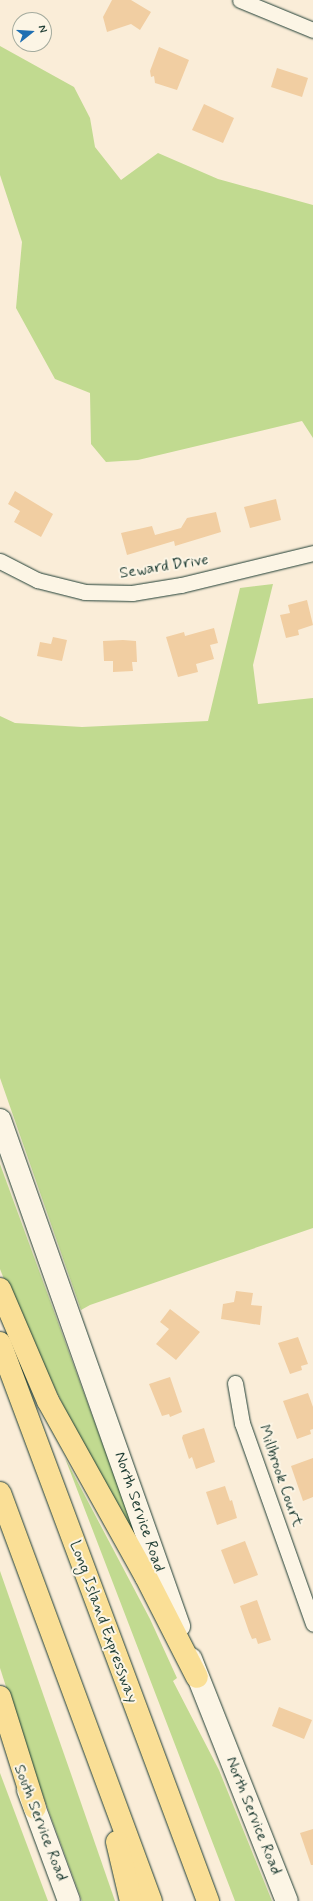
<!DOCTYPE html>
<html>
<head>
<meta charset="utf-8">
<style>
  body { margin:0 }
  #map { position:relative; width:313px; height:1901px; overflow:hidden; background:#faedd8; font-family:Mynerve,sans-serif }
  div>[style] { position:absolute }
  .green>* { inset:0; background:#c1da90 }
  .building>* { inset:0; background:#f1cea2 }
  .roads { filter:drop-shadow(0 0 1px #1f3d34) drop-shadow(0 0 1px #1f3d34) }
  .minor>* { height:15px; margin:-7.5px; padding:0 7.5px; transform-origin:7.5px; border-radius:7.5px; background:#fcf5e5 }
  .secondary>* { height:22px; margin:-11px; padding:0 11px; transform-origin:11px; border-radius:11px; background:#fcf5e5 }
  .motorway>* { height:22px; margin:-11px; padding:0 11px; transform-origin:11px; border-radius:11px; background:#fadf96 }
  span { translate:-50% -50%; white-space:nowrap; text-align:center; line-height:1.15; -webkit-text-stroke:4px #fcf5e5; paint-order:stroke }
  .street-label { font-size:16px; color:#1f3d34 }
  .north { position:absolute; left:12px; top:12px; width:40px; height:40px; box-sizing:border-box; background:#fcf5e5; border:1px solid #a4ab9e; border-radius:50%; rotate:73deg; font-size:11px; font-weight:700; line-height:16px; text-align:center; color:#1f3d34 }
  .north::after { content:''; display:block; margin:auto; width:14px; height:18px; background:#1f6fb2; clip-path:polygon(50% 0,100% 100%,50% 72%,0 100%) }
</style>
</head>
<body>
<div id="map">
  <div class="green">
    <i style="clip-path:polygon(0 46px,74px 87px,90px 118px,95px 147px,121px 180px,158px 153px,218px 179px,313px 205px,313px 438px,302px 421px,138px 460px,106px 462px,91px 444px,90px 393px,55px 379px,16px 308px,22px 242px,0 175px)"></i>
    <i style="clip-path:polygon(273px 584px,253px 665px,258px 704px,313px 698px,313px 1228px,90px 1305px,81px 1310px,0 1078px,0 716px,15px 723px,82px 727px,208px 721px,240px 588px)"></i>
    <i style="clip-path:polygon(0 1164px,137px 1538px,131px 1537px,63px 1405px,13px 1302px,0 1269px)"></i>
    <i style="clip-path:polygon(65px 1458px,150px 1619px,177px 1678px,173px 1681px,219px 1770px,272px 1901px,235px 1901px)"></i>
    <i style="clip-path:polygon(0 1571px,71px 1774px,115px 1901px,82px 1901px,28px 1755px,0 1668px)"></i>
    <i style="clip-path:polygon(0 1773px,48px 1901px,0 1901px)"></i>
  </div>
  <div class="building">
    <i style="clip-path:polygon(112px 0,131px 0,151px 12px,140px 30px,131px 24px,107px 32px,103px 17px)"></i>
    <i style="clip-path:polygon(159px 47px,189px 60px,177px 90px,155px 83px,154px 76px,151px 77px,150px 71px)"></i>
    <i style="clip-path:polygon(277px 68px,308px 78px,302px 97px,271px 87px)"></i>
    <i style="clip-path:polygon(204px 104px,234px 118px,223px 143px,192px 130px)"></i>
    <i style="clip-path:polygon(15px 491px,53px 514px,41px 537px,14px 522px,20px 511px,8px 504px)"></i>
    <i style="clip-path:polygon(276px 499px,281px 520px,250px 528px,244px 507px)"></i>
    <i style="clip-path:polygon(216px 512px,221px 532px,175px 546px,174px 541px,127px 555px,121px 533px,152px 526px,155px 535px,181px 528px,187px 518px)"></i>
    <i style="clip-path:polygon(307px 600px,313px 625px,298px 630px,299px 635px,286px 638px,280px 615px,290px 613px,288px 605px)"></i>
    <i style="clip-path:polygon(214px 628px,218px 643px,210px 645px,214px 659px,196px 664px,198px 672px,178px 677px,166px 637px,184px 632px,185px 636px)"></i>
    <i style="clip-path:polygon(53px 637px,67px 640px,62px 661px,37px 656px,40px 642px,51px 644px)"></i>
    <i style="clip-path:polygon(123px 640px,136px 641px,137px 662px,132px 662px,133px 671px,113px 672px,113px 661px,104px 661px,103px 641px)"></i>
    <i style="clip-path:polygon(236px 1291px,253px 1293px,251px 1305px,262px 1306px,260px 1325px,221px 1319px,223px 1304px,234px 1302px)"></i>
    <i style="clip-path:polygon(170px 1309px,200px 1332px,176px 1360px,156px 1344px,169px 1329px,160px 1322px)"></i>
    <i style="clip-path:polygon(298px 1337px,308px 1364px,301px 1366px,302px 1370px,290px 1374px,278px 1343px)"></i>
    <i style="clip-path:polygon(170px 1377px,182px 1412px,170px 1417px,169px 1414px,162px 1416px,149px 1384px)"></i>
    <i style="clip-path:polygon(308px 1393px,313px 1407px,313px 1429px,310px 1430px,311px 1434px,297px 1439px,283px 1401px)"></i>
    <i style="clip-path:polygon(204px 1428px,215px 1462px,196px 1469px,192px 1457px,189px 1459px,182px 1438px,183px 1435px)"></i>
    <i style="clip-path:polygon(313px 1458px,313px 1497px,303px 1501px,291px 1466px)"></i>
    <i style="clip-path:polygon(225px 1486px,230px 1501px,232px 1500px,237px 1518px,217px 1525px,206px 1492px)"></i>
    <i style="clip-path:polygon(245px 1541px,258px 1575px,234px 1584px,221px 1550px)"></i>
    <i style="clip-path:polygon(257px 1600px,271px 1640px,258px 1644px,256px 1638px,252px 1639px,249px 1632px,240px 1606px)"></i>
    <i style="clip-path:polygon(279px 1707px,312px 1720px,304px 1739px,272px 1726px)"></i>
    <i style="clip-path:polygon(313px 1829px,313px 1865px,311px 1865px,300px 1833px)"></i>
  </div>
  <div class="roads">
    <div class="minor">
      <i style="left:240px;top:0;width:79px;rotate:22.3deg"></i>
      <i style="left:0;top:561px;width:42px;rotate:27.2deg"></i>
      <i style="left:37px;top:580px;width:49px;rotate:14deg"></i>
      <i style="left:85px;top:592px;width:47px;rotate:1.2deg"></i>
      <i style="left:132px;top:593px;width:50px;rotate:-9.3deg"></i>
      <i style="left:181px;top:585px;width:136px;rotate:-13.6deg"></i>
      <i style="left:235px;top:1383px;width:41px;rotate:80.1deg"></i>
      <i style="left:242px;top:1423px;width:213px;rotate:70.5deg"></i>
    </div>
    <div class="secondary">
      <i style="left:0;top:1120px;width:537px;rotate:70.52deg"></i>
      <i style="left:191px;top:1659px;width:260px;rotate:68.4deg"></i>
      <i style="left:28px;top:1790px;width:118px;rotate:69.7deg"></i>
    </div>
    <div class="motorway">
      <i style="left:0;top:1289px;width:122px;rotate:66.8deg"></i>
      <i style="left:48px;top:1401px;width:201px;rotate:60.9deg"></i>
      <i style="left:146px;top:1577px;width:112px;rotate:63deg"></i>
      <i style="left:0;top:1343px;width:596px;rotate:69.56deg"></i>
      <i style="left:0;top:1493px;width:435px;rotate:69.7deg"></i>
      <i style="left:0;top:1697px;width:116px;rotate:72.5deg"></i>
      <i style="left:117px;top:1842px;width:61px;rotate:76.7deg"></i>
    </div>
  </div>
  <div class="street-label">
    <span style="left:164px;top:567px;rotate:-9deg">Seward Drive</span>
    <span style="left:280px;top:1476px;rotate:71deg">Millbrook Court</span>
    <span style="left:139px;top:1512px;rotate:71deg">North Service Road</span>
    <span style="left:103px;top:1622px;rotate:70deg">Long Island Expressway</span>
    <span style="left:253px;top:1816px;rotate:68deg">North Service Road</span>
    <span style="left:40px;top:1823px;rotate:69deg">South Service Road</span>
  </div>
  <div class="north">N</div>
</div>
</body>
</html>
